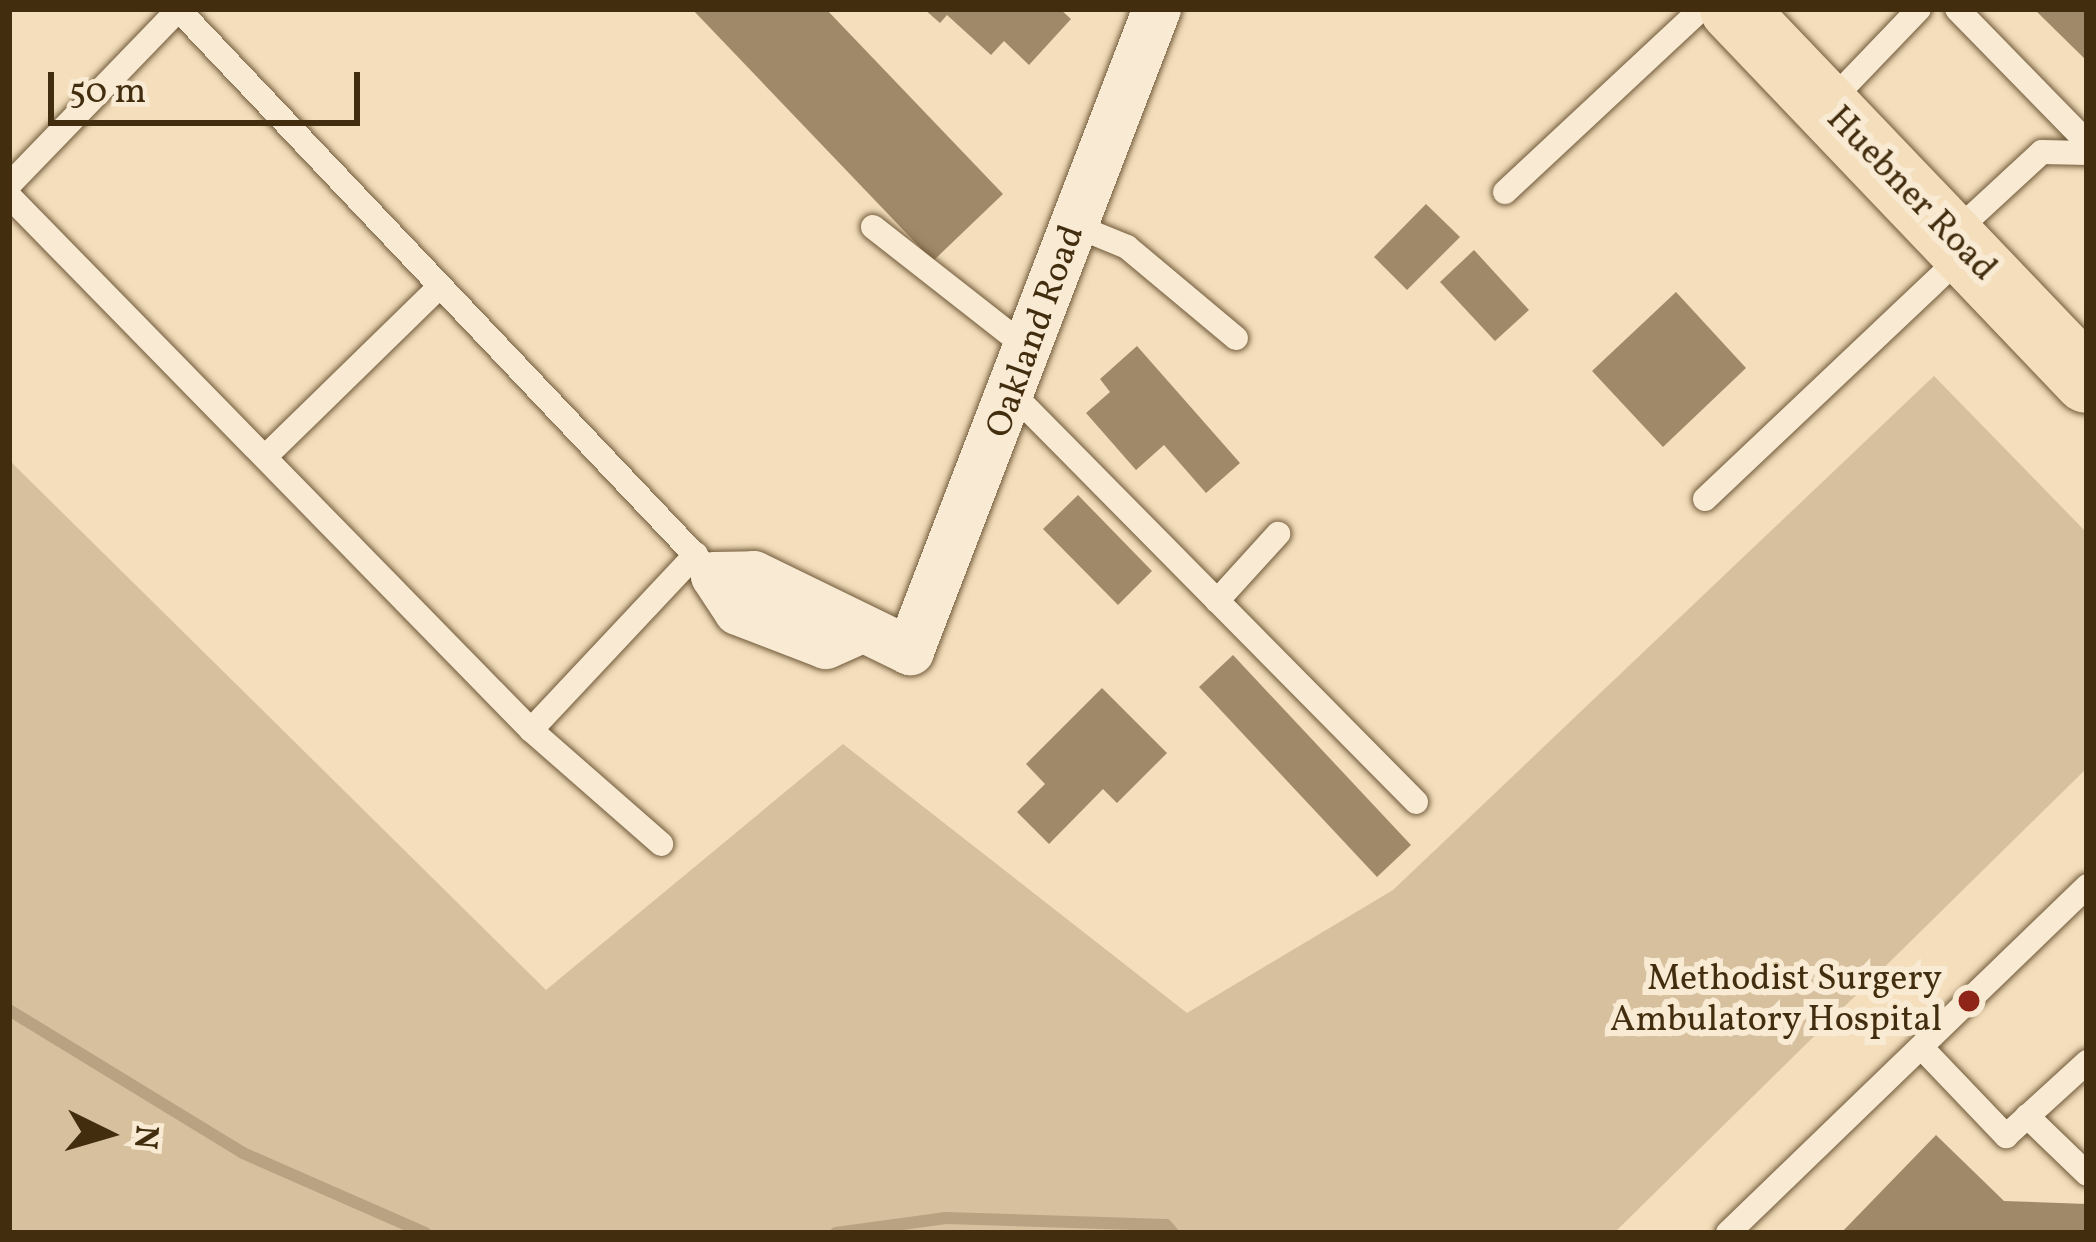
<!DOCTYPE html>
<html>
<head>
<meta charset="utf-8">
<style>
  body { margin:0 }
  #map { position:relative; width:2096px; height:1242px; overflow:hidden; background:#f4debb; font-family:Vollkorn,serif }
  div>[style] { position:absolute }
  .green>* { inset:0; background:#d6c09e }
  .stream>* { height:12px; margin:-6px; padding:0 6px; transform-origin:6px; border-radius:6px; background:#b8a281 }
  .building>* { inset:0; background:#9f8968 }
  .roads { filter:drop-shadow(0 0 3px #6f593a) drop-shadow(0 0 3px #6f593a) }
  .service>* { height:24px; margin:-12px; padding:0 12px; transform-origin:12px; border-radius:12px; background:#f8ead3 }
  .minor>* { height:48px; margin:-24px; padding:0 24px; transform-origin:24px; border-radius:24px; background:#f8ead3 }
  .primary>* { height:66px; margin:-33px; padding:0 33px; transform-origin:33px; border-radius:33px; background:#f4debb }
  .dots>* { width:33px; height:33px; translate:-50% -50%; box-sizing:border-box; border:6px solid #f8ead3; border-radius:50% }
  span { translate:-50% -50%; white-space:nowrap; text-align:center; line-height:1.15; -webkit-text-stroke:12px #f8ead3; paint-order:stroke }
  .street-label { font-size:36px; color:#432d0f }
  .poi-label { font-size:36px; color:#432d0f }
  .right { translate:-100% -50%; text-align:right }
  .frame { position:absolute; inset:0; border:12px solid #432d0f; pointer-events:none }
  .north { position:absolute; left:48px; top:1074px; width:120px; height:120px; -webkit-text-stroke:9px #f8ead3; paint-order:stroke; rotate:95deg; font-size:33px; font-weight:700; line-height:48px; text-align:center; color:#432d0f }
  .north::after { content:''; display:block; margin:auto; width:42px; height:54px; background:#432d0f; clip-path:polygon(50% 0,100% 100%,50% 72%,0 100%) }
  .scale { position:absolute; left:48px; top:72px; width:312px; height:54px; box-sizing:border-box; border:6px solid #432d0f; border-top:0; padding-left:15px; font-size:36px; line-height:42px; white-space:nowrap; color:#432d0f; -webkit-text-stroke:9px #f8ead3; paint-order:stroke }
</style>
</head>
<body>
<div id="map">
  <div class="green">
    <i style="clip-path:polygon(1934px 376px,2087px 533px,2087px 768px,1614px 1233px,9px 1233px,9px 460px,546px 990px,843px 744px,1187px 1013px,1393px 890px)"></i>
  </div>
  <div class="stream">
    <i style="left:9px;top:1010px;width:274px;rotate:31.4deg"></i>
    <i style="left:243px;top:1153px;width:199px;rotate:23.7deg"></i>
    <i style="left:836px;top:1233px;width:111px;rotate:-7.8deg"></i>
    <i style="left:946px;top:1218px;width:220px;rotate:1.8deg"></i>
    <i style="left:1166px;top:1225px;width:11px;rotate:49deg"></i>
  </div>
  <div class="building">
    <i style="clip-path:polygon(692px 9px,826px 9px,1003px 194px,933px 261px)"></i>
    <i style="clip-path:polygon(924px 9px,1060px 9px,1071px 19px,1029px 65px,1004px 41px,991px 55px,947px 15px,940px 23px)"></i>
    <i style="clip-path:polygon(2034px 9px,2087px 9px,2087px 61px)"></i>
    <i style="clip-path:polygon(1426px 204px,1460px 237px,1407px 290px,1374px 257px)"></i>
    <i style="clip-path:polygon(1474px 250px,1529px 310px,1495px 341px,1440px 282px)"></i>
    <i style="clip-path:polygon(1676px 292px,1746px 368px,1663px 447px,1592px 371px)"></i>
    <i style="clip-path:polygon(1137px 346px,1240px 463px,1206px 493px,1164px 445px,1136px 470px,1086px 413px,1110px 392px,1100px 379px)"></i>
    <i style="clip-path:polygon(1078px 495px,1152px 571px,1118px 605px,1043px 529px)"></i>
    <i style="clip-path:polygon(1233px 655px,1411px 845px,1377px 877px,1199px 687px)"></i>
    <i style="clip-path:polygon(1102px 688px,1167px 753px,1117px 803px,1103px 789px,1049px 844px,1017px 812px,1045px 784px,1026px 764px)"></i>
    <i style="clip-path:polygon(1936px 1135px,2004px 1201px,2087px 1204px,2087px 1233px,1841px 1233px)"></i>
  </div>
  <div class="roads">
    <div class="service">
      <i style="left:178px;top:9px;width:781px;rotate:46.56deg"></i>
      <i style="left:1957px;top:9px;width:186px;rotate:45.7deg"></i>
      <i style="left:1826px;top:106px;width:134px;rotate:-46.2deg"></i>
      <i style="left:9px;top:185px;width:243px;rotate:-46deg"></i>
      <i style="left:1505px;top:192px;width:268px;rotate:-43deg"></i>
      <i style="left:9px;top:196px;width:747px;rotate:45.65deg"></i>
      <i style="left:531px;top:730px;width:173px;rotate:41.2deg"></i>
      <i style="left:1076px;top:226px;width:55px;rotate:22.4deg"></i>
      <i style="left:1127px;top:247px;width:142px;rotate:39.9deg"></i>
      <i style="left:873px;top:227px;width:199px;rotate:38.1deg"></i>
      <i style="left:1953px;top:234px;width:121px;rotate:-42.7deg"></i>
      <i style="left:2042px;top:152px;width:45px;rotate:1.3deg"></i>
      <i style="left:1014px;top:395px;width:572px;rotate:45.35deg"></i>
      <i style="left:265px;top:457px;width:243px;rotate:-44.3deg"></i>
      <i style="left:1705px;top:499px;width:355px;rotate:-43.4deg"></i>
      <i style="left:1217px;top:601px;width:91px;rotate:-47.7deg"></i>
      <i style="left:531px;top:730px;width:241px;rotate:-46.8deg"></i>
      <i style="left:1922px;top:1048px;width:122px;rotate:46.3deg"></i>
      <i style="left:2006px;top:1136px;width:110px;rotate:-42.4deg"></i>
      <i style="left:2027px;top:1116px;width:83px;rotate:44deg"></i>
      <i style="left:1728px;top:1233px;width:499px;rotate:-44deg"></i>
    </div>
    <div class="minor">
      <i style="left:715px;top:576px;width:39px;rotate:-1deg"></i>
      <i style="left:754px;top:575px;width:174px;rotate:26deg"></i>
      <i style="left:910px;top:651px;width:688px;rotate:-68.96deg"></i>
      <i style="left:715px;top:576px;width:42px;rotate:56.7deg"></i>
      <i style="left:738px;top:611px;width:94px;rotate:21.1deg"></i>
      <i style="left:826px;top:645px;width:34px;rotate:-24deg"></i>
    </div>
    <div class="primary">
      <i style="left:1733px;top:9px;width:513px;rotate:46.34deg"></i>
    </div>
  </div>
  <div class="dots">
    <i style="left:1969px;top:1001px;background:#8f2418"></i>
  </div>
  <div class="street-label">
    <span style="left:1910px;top:195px;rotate:46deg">Huebner Road</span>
    <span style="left:1037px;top:332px;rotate:-70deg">Oakland Road</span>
  </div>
  <div class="poi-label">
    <span class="right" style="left:1942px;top:1001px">Methodist Surgery<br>Ambulatory Hospital</span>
  </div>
  <div class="frame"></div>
  <div class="north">N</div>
  <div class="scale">50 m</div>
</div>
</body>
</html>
